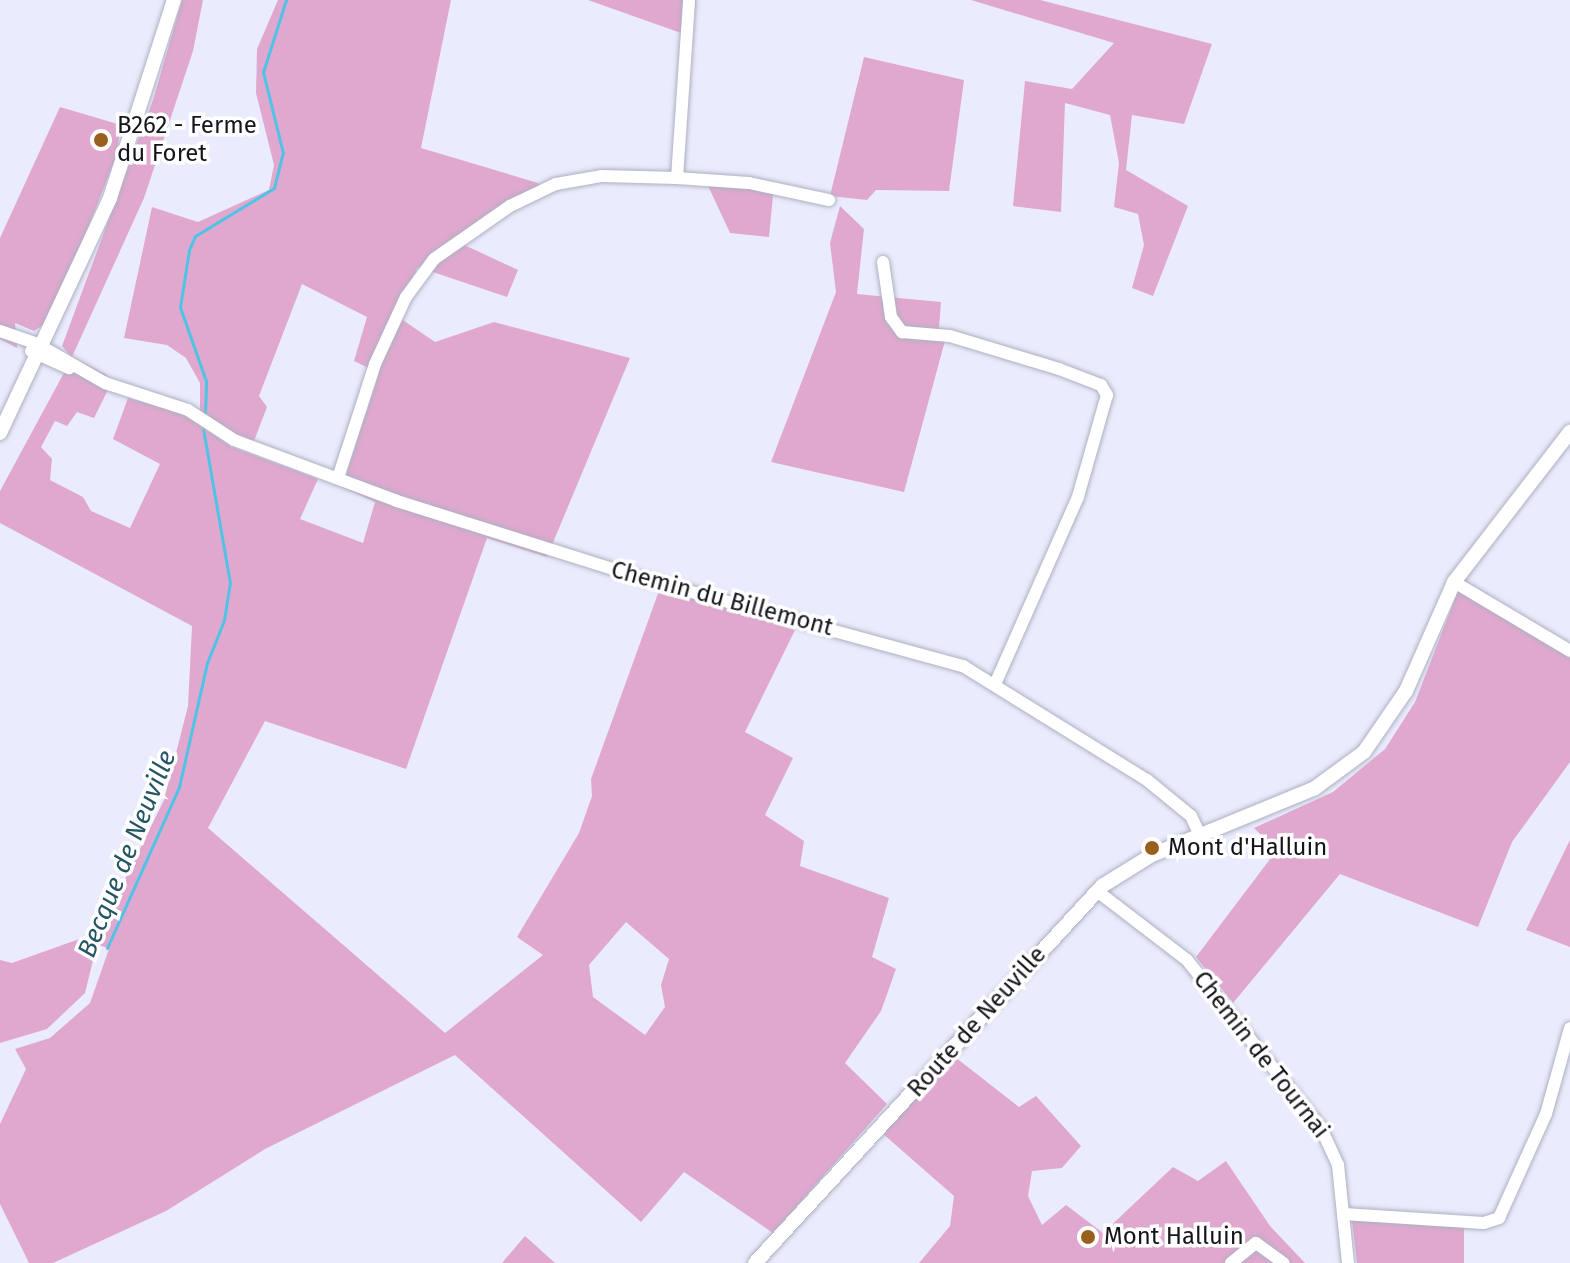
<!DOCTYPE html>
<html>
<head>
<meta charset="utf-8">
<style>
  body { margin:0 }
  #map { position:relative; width:1570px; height:1263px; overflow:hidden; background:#eaecfd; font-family:"Fira Sans",sans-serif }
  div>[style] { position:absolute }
  .green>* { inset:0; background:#e0a8cf }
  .stream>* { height:3px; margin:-1.5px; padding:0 1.5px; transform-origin:1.5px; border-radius:1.5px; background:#4fc3e5 }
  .roads { filter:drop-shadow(0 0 2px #aeb0c0) drop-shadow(0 0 2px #aeb0c0) }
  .minor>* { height:12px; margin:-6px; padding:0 6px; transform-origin:6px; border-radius:6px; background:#fff }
  .major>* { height:14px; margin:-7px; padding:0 7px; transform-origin:7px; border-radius:7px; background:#fff }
  .dots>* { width:22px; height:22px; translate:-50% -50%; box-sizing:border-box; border:4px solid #fff; border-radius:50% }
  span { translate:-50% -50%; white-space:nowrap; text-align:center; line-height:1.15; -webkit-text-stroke:7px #fff; paint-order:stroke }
  .poi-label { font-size:24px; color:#14151b }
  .left { translate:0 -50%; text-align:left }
  .street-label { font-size:24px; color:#14151b }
  .water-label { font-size:26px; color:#245563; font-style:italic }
</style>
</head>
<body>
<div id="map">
  <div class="green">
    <i style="clip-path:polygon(evenodd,182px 0,203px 0,193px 51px,144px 198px,72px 357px,107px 375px,107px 392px,94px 418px,77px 412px,67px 426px,55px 421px,41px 447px,52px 459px,50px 480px,83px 497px,91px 511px,130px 528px,160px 464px,113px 439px,128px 398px,183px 414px,232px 447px,318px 479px,300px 519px,363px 543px,375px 502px,342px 487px,379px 373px,354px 361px,367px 317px,302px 284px,259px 396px,267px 407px,254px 441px,234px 436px,200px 413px,200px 383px,186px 358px,167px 345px,124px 338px,152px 207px,198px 222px,269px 190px,274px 165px,256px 93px,257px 49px,278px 0,451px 0,421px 148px,538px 183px,545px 193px,460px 243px,518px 270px,507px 297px,418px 267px,394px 314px,435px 342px,494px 322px,630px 358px,547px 557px,487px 538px,406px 769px,265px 721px,208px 828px,445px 1033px,543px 955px,517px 937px,579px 833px,592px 796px,591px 779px,660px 588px,798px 624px,745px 732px,793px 758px,765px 815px,804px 841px,800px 866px,889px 898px,872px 957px,896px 969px,881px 1011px,845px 1063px,887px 1104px,773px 1233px,684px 1172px,641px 1222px,455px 1055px,265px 1149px,166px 1211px,53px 1263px,29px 1263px,0 1204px,0 1124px,26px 1069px,15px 1049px,50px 1038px,90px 1003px,109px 949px,97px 944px,85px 993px,47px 1029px,0 1043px,0 960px,12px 963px,99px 932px,164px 800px,188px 706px,192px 626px,0 523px,0 491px,72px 358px,62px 346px,153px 100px,182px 0,626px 922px,669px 959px,661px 985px,665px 1007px,645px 1035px,593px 997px,589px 965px,626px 922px)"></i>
    <i style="clip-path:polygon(588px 0,696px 0,692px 37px,681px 33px)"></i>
    <i style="clip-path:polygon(971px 0,1040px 0,1212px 44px,1184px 124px,1132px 115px,1126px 170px,1188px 206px,1153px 296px,1132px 288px,1144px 245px,1138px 214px,1114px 207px,1119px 163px,1110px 115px,1065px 103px,1061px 212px,1013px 206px,1025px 81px,1072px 89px,1114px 43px)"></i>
    <i style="clip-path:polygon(864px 57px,964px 80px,949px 191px,876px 190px,867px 200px,830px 196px)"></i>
    <i style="clip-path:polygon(60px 107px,121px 125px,116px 157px,52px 319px,34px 331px,15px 323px,17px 348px,0 339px,0 238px)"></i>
    <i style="clip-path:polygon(704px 177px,774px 185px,769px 237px,730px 233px)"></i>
    <i style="clip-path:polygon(840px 206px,864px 229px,857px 294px,941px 302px,939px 328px,1073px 368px,946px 337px,904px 492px,771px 462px,836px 292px,830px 243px)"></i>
    <i style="clip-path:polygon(1460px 586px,1570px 653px,1570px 762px,1512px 842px,1478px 927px,1340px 874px,1233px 1003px,1196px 957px,1277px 850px,1254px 828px,1333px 792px,1385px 749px,1415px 702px)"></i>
    <i style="clip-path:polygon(1570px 840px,1570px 947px,1526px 930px)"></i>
    <i style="clip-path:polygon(955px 1057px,1019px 1107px,1036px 1096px,1081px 1146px,1062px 1168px,1032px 1171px,1028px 1196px,1042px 1225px,1066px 1205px,1103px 1233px,1173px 1167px,1198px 1181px,1226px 1161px,1270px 1226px,1305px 1263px,919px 1263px,950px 1226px,954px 1196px,882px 1133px)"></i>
    <i style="clip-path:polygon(1352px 1221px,1464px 1225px,1464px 1263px,1357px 1263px)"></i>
    <i style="clip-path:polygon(525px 1236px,555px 1263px,502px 1263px)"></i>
  </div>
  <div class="stream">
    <i style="left:205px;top:414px;width:33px;rotate:-88deg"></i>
    <i style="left:206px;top:381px;width:78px;rotate:-109.4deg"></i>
    <i style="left:180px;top:307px;width:58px;rotate:-81deg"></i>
    <i style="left:189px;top:250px;width:15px;rotate:-67deg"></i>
    <i style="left:195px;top:236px;width:92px;rotate:-31.3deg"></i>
    <i style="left:274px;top:188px;width:36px;rotate:-76deg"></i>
    <i style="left:283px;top:153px;width:83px;rotate:-103.9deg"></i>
    <i style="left:263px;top:72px;width:76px;rotate:-72.3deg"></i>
    <i style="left:107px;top:948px;width:176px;rotate:-65.9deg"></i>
    <i style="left:179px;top:787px;width:127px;rotate:-77.3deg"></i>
    <i style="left:207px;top:663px;width:46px;rotate:-68.4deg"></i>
    <i style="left:224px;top:620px;width:37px;rotate:-81deg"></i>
    <i style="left:230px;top:583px;width:156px;rotate:-99.9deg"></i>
  </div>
  <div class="roads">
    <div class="minor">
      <i style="left:677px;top:178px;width:72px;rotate:4deg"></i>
      <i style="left:749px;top:183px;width:82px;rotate:12deg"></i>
      <i style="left:883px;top:262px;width:56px;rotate:81.7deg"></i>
      <i style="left:891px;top:317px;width:19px;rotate:54deg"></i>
      <i style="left:902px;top:332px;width:48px;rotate:4.8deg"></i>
      <i style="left:950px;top:336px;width:114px;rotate:16.8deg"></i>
      <i style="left:1059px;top:369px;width:45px;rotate:20.9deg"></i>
      <i style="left:1101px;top:385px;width:12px;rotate:59deg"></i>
      <i style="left:1107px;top:395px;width:106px;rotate:105.9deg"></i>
      <i style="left:1078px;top:497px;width:205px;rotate:113.9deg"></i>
      <i style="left:0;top:331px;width:39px;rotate:19deg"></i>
      <i style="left:37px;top:344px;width:78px;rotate:29.8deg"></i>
      <i style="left:105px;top:383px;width:87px;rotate:18deg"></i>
      <i style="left:188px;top:410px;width:55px;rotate:33.1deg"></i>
      <i style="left:234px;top:440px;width:174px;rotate:20.5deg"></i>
      <i style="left:397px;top:501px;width:263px;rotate:17.5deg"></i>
      <i style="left:648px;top:580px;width:327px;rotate:15.3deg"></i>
      <i style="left:963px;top:666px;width:216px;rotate:31.8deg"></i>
      <i style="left:1147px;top:780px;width:57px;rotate:39.3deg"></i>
      <i style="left:1191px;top:816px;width:23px;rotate:65deg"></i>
      <i style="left:31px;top:351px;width:42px;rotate:24.1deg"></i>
      <i style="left:338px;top:478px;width:120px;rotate:-72deg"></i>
      <i style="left:375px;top:364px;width:74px;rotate:-65.2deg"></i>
      <i style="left:406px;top:297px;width:47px;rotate:-53.6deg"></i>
      <i style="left:434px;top:259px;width:93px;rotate:-34.9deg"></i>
      <i style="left:510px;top:206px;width:51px;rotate:-25.6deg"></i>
      <i style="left:556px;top:184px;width:47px;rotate:-9.9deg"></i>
      <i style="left:602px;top:176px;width:75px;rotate:1.5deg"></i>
      <i style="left:677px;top:178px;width:178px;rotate:-86.1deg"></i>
      <i style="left:1454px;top:582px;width:135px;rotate:30.7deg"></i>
      <i style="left:1097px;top:891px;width:113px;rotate:37.5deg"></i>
      <i style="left:1187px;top:960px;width:215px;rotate:51.4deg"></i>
      <i style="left:1321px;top:1128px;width:41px;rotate:65.3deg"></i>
      <i style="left:1338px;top:1165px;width:99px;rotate:84.2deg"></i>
      <i style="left:1344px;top:1214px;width:140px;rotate:3.7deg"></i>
      <i style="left:1484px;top:1223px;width:16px;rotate:-18deg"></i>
      <i style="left:1499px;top:1218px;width:114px;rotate:-65.7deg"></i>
      <i style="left:1546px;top:1114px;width:89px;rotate:-74.4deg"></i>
      <i style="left:1231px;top:1263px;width:32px;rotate:-39deg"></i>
      <i style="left:1256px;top:1243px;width:34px;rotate:36deg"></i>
    </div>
    <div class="major">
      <i style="left:0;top:433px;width:259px;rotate:-64.9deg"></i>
      <i style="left:110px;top:198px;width:208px;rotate:-72.1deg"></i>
      <i style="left:755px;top:1263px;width:512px;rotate:-47.37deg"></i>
      <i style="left:1102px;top:886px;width:59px;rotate:-31.8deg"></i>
      <i style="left:1152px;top:855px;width:176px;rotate:-22.3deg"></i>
      <i style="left:1315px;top:788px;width:61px;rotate:-36.3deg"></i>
      <i style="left:1364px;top:752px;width:74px;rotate:-55.5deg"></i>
      <i style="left:1406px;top:691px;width:119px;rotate:-66.2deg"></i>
      <i style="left:1454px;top:582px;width:190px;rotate:-52.3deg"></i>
    </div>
  </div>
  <div class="dots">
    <i style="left:101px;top:140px;background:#995f1c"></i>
    <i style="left:1152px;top:848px;background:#995f1c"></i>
    <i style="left:1088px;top:1237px;background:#995f1c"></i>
  </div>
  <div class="poi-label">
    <span class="left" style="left:117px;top:140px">B262 - Ferme<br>du Foret</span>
    <span class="left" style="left:1168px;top:848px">Mont d'Halluin</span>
    <span class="left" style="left:1104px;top:1237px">Mont Halluin</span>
  </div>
  <div class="street-label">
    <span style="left:722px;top:599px;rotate:15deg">Chemin du Billemont</span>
    <span style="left:977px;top:1022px;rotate:-48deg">Route de Neuville</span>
    <span style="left:1261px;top:1055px;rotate:52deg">Chemin de Tournai</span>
  </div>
  <div class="water-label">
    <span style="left:127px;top:854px;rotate:-68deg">Becque de Neuville</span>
  </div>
</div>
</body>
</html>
